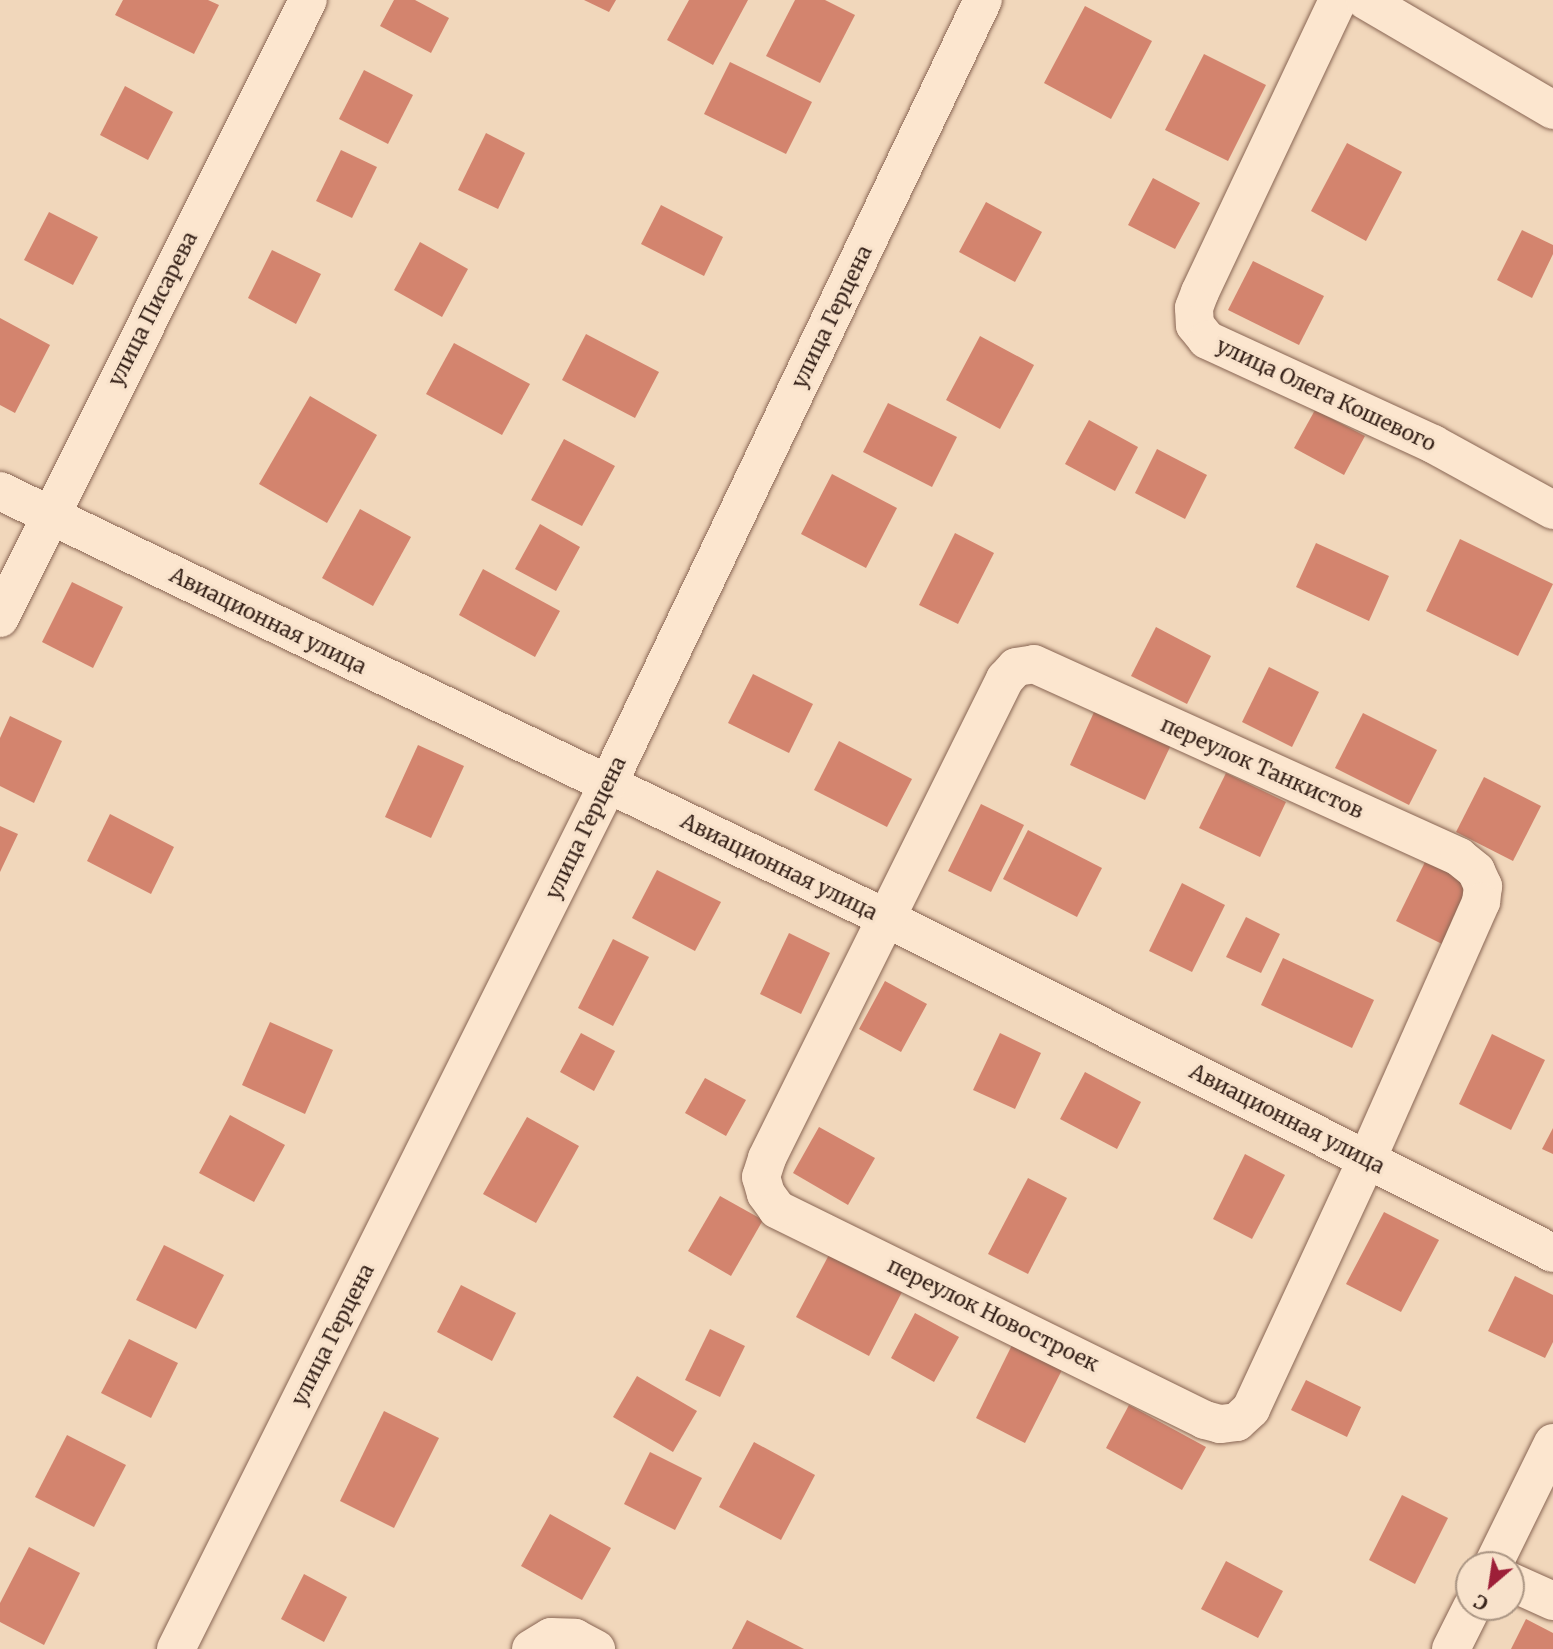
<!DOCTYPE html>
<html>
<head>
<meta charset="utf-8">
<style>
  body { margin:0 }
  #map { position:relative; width:1553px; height:1649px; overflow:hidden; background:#f1d7bb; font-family:Merriweather,serif }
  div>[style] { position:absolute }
  .building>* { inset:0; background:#d3846e }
  .roads { filter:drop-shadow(0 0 2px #896654) drop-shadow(0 0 2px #896654) }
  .minor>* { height:38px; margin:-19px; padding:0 19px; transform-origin:19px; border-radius:19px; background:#fce6cf }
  span { translate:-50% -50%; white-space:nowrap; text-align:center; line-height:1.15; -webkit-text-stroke:6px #f8e2cb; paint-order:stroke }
  .street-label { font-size:21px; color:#37231a }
  .north { position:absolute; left:1455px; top:1551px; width:70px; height:70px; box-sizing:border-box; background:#f8e2cb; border:2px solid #ab9684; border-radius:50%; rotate:209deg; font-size:19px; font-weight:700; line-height:28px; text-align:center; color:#37231a }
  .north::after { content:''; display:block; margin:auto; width:24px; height:32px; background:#9d1f38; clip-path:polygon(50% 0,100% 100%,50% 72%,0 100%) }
</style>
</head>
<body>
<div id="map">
  <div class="building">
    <i style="clip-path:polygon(123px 0,208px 0,219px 5px,194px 54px,115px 15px)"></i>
    <i style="clip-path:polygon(394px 0,415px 0,449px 18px,431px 53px,380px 26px)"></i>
    <i style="clip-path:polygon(584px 0,616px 0,609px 12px)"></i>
    <i style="clip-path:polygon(689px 0,748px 0,713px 65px,667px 40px)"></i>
    <i style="clip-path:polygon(795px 0,825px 0,855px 15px,820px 83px,766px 56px)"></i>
    <i style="clip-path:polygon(1085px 6px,1152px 41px,1111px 119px,1044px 83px)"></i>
    <i style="clip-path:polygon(1204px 54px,1266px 85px,1228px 161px,1165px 130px)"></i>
    <i style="clip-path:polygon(730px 62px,812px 102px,786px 154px,704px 114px)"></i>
    <i style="clip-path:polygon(364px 70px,413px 95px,388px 144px,339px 119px)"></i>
    <i style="clip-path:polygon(125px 86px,173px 112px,148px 160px,100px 135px)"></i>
    <i style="clip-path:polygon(486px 133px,525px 153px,498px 209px,458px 190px)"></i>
    <i style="clip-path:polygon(1347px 143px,1402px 172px,1366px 241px,1311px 211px)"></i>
    <i style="clip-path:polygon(341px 150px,377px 167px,352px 218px,316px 201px)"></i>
    <i style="clip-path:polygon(1153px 178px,1200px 203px,1175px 249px,1128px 225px)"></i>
    <i style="clip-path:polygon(986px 202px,1042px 232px,1015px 282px,959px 252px)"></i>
    <i style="clip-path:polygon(661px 205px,723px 237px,704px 276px,641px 244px)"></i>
    <i style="clip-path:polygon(49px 212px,98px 237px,73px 285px,24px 260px)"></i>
    <i style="clip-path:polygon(1522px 230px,1553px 245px,1553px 254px,1532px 298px,1497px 280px)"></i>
    <i style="clip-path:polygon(420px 242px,468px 269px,442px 317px,394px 290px)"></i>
    <i style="clip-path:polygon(272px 250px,321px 274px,296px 324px,248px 298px)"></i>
    <i style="clip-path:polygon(1253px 261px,1324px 296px,1299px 345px,1228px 310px)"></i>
    <i style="clip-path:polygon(0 318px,50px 345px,15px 413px,0 405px)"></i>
    <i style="clip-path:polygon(586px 334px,659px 372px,635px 418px,562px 380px)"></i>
    <i style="clip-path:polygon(980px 336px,1034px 365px,1000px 429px,946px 400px)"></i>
    <i style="clip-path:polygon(454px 343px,530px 384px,502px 435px,426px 394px)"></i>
    <i style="clip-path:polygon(310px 396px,377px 435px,327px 523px,259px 484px)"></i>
    <i style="clip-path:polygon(888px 403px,957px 437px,932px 487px,863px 452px)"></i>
    <i style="clip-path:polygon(1315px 410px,1365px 436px,1344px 475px,1294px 448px)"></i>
    <i style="clip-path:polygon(1089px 420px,1138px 447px,1115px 491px,1065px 464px)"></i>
    <i style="clip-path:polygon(564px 439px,615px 466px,582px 526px,531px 500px)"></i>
    <i style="clip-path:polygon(1157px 449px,1207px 475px,1185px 519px,1135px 493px)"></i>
    <i style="clip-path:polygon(832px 474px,897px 508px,866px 568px,801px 534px)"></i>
    <i style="clip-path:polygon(360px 509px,411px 537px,373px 606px,322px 578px)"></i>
    <i style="clip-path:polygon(540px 524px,580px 547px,556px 591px,515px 569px)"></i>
    <i style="clip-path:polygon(955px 533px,994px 553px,958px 624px,919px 605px)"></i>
    <i style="clip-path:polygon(1460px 539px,1553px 584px,1518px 656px,1426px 611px)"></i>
    <i style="clip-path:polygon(1316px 543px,1389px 576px,1369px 621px,1296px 587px)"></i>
    <i style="clip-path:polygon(483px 569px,560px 611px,535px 657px,459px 615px)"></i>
    <i style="clip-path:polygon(72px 582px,123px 607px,93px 668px,42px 642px)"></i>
    <i style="clip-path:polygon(1156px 627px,1211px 656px,1187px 704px,1131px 676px)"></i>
    <i style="clip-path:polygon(1269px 667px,1319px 692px,1292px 747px,1242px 722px)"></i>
    <i style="clip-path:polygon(753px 674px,813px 704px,789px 753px,728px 723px)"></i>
    <i style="clip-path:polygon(1095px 710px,1171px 745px,1145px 800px,1070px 765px)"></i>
    <i style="clip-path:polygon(1363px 713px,1437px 750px,1409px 805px,1335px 768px)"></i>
    <i style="clip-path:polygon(10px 716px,62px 741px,34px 803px,0 786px,0 738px)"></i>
    <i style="clip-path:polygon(839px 741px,912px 779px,887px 827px,814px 790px)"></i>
    <i style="clip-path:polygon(418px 745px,464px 766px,431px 838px,385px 817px)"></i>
    <i style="clip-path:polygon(1226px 773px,1286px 802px,1260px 857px,1199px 828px)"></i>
    <i style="clip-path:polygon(1484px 777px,1541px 806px,1513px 861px,1456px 832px)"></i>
    <i style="clip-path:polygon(981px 804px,1024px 825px,991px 892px,948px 871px)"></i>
    <i style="clip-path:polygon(110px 814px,174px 847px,151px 894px,87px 861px)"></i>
    <i style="clip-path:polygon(0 826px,18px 834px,0 872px)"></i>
    <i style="clip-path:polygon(1028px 830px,1102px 868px,1077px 917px,1003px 879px)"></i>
    <i style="clip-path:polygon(1426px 860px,1472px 883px,1442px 944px,1396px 921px)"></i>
    <i style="clip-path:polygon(657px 870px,721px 902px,695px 951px,632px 918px)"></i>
    <i style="clip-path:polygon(1182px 883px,1225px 905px,1192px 972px,1149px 951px)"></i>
    <i style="clip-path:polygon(1246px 917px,1280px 934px,1261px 973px,1226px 957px)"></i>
    <i style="clip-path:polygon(789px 933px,830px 953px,801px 1014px,760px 994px)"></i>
    <i style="clip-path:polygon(613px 939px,649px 957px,613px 1026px,578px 1008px)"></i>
    <i style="clip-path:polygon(1283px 958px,1374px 1000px,1352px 1048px,1261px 1005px)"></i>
    <i style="clip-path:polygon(885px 981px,927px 1004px,901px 1052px,859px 1029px)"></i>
    <i style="clip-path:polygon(270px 1022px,333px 1050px,305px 1114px,242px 1085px)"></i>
    <i style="clip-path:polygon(581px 1033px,615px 1051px,594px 1091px,560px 1072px)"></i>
    <i style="clip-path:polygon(1000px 1033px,1041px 1053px,1015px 1109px,973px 1090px)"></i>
    <i style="clip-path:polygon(1492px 1034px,1545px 1060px,1511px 1130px,1459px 1104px)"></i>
    <i style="clip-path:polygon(1085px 1072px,1141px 1102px,1117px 1149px,1060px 1119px)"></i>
    <i style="clip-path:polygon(705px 1078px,746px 1100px,726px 1136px,685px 1113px)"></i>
    <i style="clip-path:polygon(230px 1115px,285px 1145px,254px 1202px,199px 1173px)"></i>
    <i style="clip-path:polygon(527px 1117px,579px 1146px,536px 1223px,483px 1194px)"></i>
    <i style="clip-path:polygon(819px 1127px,875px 1158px,848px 1205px,793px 1173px)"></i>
    <i style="clip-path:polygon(1553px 1128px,1553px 1154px,1542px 1149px)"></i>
    <i style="clip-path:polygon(1245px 1154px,1285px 1175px,1252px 1239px,1213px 1219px)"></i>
    <i style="clip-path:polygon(1028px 1178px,1067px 1198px,1028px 1274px,988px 1254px)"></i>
    <i style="clip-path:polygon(720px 1196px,763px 1220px,731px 1276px,688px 1251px)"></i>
    <i style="clip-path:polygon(1384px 1212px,1439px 1240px,1401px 1312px,1346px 1284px)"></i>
    <i style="clip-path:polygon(164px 1245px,224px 1275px,196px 1329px,136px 1300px)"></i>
    <i style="clip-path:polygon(831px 1251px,903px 1290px,869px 1356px,796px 1317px)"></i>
    <i style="clip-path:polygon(1515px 1276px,1553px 1295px,1553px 1342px,1545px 1358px,1488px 1331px)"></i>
    <i style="clip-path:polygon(461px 1285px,516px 1313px,492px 1361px,437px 1332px)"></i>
    <i style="clip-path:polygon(915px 1313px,959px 1337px,934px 1382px,891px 1358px)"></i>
    <i style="clip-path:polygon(710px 1329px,745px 1346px,720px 1397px,685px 1380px)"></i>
    <i style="clip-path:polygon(129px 1339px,178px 1363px,151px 1418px,101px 1393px)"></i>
    <i style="clip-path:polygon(1012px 1345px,1062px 1370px,1025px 1443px,976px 1418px)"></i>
    <i style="clip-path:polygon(637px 1376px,697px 1411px,673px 1452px,613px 1417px)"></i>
    <i style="clip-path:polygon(1306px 1380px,1361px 1407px,1347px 1437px,1291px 1410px)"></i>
    <i style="clip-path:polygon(1129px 1405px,1206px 1447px,1182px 1490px,1106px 1448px)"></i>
    <i style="clip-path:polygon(384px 1411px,439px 1438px,394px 1528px,340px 1501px)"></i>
    <i style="clip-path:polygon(67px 1435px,126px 1465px,94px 1527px,35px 1497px)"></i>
    <i style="clip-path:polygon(754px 1442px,815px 1475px,781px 1540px,719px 1507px)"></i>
    <i style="clip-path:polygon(650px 1452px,702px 1478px,675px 1530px,624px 1504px)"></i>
    <i style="clip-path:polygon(1402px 1495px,1448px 1518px,1415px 1584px,1369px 1560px)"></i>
    <i style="clip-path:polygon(550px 1514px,611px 1548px,582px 1600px,521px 1566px)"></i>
    <i style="clip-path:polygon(29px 1547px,80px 1573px,44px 1645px,0 1622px,0 1603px)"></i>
    <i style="clip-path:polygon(1226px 1561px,1283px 1591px,1258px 1638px,1201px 1609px)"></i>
    <i style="clip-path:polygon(304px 1574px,347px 1597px,324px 1642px,281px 1619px)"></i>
    <i style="clip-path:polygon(1526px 1619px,1553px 1633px,1553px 1649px,1511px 1649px)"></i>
    <i style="clip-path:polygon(747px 1620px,804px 1649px,732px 1649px)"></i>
  </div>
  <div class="roads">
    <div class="minor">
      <i style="left:1338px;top:0;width:323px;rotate:115.3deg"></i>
      <i style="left:1200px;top:292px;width:17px;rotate:111deg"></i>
      <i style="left:1194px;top:308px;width:17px;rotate:87deg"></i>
      <i style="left:1195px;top:325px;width:19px;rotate:51deg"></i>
      <i style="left:1207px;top:340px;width:249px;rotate:24.7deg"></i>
      <i style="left:1433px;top:444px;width:137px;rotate:28.8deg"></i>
      <i style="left:1365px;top:0;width:218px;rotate:30.3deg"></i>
      <i style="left:0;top:491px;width:986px;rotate:25.73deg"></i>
      <i style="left:888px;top:919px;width:744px;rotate:26.67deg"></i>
      <i style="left:0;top:618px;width:690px;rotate:-63.51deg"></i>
      <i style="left:1034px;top:664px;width:467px;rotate:24.4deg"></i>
      <i style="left:1459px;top:857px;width:22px;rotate:39deg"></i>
      <i style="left:1476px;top:871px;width:17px;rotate:65deg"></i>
      <i style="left:1483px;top:886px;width:16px;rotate:97deg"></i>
      <i style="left:1481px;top:902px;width:281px;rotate:113.9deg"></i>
      <i style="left:1367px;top:1159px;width:276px;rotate:114.9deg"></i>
      <i style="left:1251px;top:1409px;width:19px;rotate:137deg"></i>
      <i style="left:1237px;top:1422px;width:17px;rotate:173deg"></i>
      <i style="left:1220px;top:1424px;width:16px;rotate:-165deg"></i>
      <i style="left:1205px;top:1420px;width:477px;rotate:-153.8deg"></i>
      <i style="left:777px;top:1209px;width:19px;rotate:-126deg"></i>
      <i style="left:766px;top:1194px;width:18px;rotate:-106deg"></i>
      <i style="left:761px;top:1177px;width:20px;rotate:-72deg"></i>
      <i style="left:767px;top:1158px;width:535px;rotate:-63.58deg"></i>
      <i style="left:1005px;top:679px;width:16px;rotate:-47deg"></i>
      <i style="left:1016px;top:667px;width:18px;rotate:-9deg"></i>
      <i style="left:1493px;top:1565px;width:136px;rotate:-63.8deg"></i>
      <i style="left:1511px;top:1582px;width:46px;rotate:24.3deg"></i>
      <i style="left:176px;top:1649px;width:967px;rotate:-63.46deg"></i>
      <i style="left:608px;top:784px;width:869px;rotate:-64.44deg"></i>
      <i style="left:531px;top:1649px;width:23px;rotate:-31deg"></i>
      <i style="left:551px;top:1637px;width:24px;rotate:2deg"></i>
      <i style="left:575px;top:1638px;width:24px;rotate:28deg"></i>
      <i style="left:1451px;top:1649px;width:47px;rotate:-63.4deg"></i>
    </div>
  </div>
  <div class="street-label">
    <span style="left:153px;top:309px;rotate:-63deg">улица Писарева</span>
    <span style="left:832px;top:317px;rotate:-64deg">улица Герцена</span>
    <span style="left:1326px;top:395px;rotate:25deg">улица Олега Кошевого</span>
    <span style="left:268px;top:621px;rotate:26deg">Авиационная улица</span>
    <span style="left:1262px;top:768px;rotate:24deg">переулок Танкистов</span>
    <span style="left:586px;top:828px;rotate:-64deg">улица Герцена</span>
    <span style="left:779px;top:867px;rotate:26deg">Авиационная улица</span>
    <span style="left:1287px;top:1119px;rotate:27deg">Авиационная улица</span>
    <span style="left:993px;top:1315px;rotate:26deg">переулок Новостроек</span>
    <span style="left:333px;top:1335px;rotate:-63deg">улица Герцена</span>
  </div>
  <div class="north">С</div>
</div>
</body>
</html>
